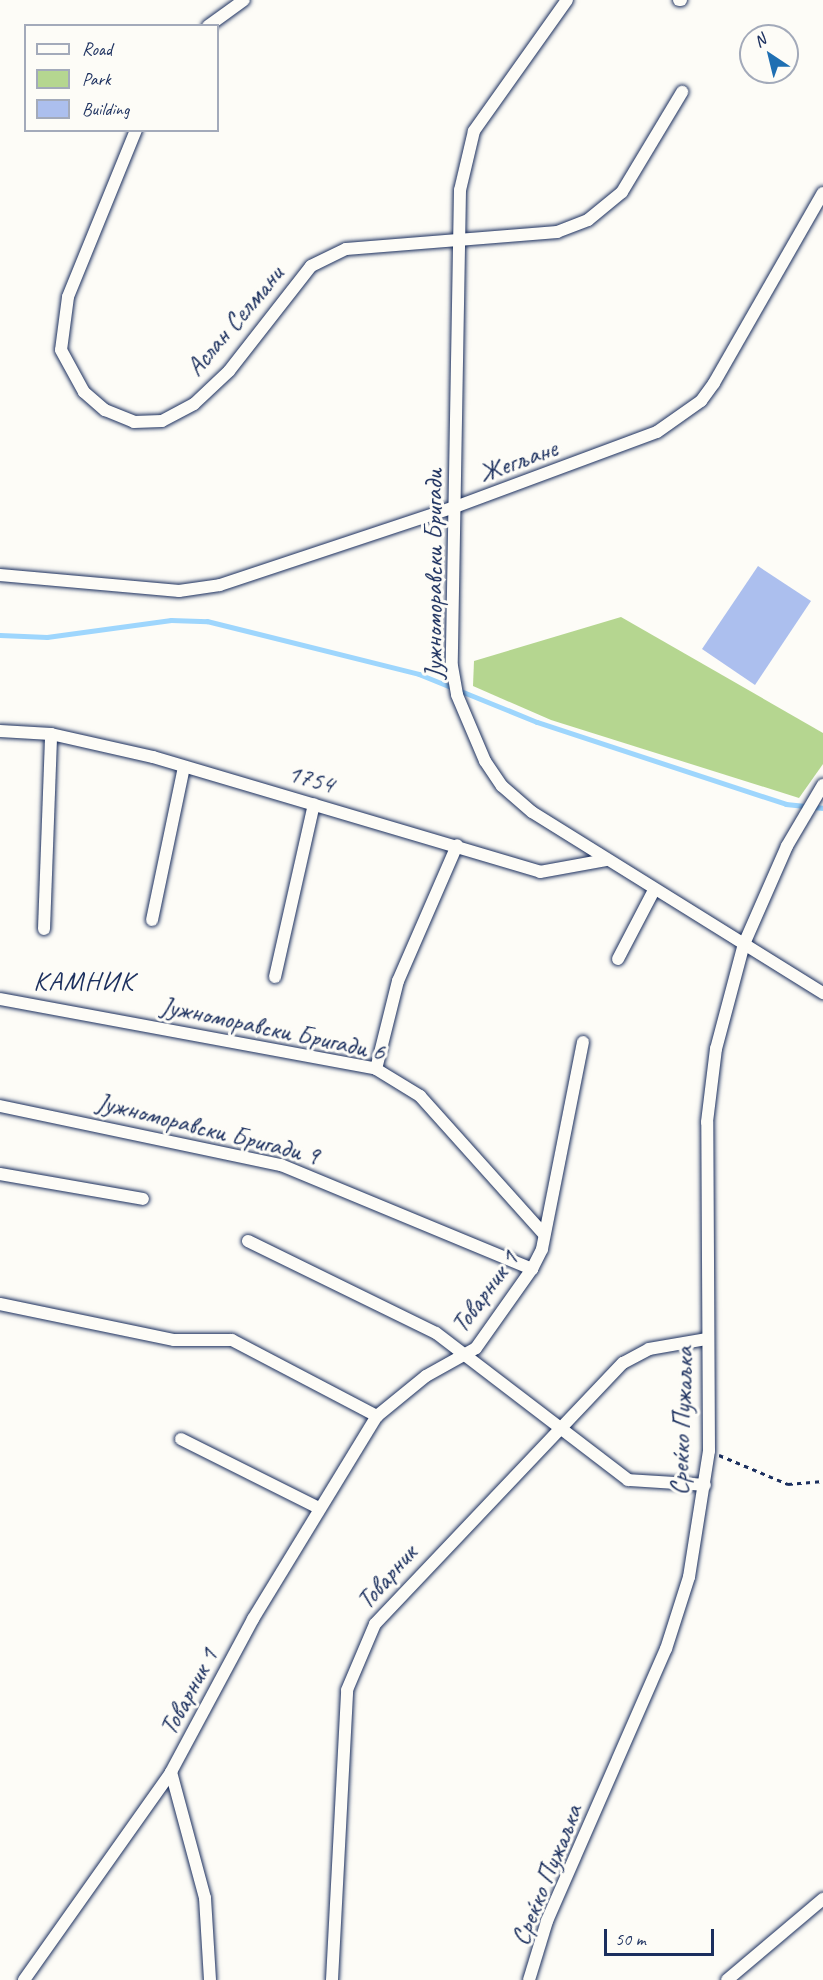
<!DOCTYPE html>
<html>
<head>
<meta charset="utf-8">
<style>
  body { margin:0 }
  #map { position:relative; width:823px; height:1980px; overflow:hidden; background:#fdfcf7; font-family:Caveat,sans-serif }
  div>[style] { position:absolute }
  .green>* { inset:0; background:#b5d690 }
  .stream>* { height:4.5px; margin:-2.25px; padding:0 2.25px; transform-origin:2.25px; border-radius:2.25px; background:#9ed6fd }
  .building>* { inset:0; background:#acbfee }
  .path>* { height:3px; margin-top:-1.5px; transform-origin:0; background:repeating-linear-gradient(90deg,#1b2f5e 0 4.5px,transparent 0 9px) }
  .roads { filter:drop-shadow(0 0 2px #1b2f5e) drop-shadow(0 0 2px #1b2f5e) }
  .minor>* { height:12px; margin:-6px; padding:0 6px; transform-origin:6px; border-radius:6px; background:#fdfcf7 }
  span { translate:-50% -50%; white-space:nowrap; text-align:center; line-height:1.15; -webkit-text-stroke:6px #fdfcf7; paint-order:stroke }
  .street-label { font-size:26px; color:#1b2f5e }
  .neighbourhood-label { font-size:27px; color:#1b2f5e; letter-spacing:1.5px }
  .legend { position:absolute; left:24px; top:24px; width:195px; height:108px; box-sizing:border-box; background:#fdfcf7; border:2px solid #a3aaba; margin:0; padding:8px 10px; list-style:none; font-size:18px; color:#1b2f5e }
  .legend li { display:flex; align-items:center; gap:12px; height:30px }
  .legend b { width:30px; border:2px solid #a3aaba }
  .north { position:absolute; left:739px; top:24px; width:60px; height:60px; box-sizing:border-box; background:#fdfcf7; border:2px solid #a3aaba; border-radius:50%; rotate:325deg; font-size:16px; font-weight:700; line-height:24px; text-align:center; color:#1b2f5e }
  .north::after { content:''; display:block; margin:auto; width:21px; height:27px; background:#1f6fb2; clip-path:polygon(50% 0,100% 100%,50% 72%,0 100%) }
  .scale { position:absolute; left:604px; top:1929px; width:110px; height:27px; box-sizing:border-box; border:3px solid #1b2f5e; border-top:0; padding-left:8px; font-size:18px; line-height:21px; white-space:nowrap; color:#1b2f5e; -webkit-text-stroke:4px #fdfcf7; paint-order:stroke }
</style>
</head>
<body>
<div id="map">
  <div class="green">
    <i style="clip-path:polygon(621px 617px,823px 733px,823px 764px,799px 798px,551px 720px,473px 686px,474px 661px)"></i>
  </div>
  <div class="stream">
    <i style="left:0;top:635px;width:47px;rotate:2.4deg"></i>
    <i style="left:47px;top:637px;width:125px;rotate:-7.8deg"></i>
    <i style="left:171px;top:620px;width:36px;rotate:2deg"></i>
    <i style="left:207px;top:621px;width:219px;rotate:14deg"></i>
    <i style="left:419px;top:674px;width:127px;rotate:22.1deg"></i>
    <i style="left:537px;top:722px;width:262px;rotate:18.2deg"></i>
    <i style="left:786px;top:804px;width:37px;rotate:6deg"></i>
  </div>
  <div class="building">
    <i style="clip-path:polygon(758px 566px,811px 601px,755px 685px,702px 649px)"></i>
  </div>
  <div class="path">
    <i style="left:719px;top:1455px;width:75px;rotate:22.8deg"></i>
    <i style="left:788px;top:1484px;width:35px;rotate:-5deg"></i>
  </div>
  <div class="roads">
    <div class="minor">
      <i style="left:567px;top:0;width:161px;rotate:125.4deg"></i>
      <i style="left:474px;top:131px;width:61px;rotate:103.3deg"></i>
      <i style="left:460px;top:190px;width:476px;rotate:91deg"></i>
      <i style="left:452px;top:666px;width:29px;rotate:80deg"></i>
      <i style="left:457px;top:695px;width:72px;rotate:67deg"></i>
      <i style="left:485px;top:761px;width:30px;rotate:56deg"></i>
      <i style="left:502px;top:786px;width:40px;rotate:41deg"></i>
      <i style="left:532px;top:812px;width:343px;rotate:31.9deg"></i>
      <i style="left:679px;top:0;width:2px"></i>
      <i style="left:208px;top:26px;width:44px;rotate:-35.8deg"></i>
      <i style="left:136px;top:130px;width:180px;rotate:112.2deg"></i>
      <i style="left:68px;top:297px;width:53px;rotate:97.5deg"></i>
      <i style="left:61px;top:350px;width:48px;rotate:61.3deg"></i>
      <i style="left:84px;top:392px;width:28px;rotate:41deg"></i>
      <i style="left:105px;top:410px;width:31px;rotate:22deg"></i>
      <i style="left:134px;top:422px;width:28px;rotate:-2deg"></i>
      <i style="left:162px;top:421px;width:36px;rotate:-28deg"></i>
      <i style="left:194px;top:404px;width:48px;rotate:-43.3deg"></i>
      <i style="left:229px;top:371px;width:133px;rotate:-52deg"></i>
      <i style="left:311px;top:266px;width:39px;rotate:-26deg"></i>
      <i style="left:346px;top:249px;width:212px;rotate:-4.6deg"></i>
      <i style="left:557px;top:232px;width:33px;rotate:-21deg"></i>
      <i style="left:588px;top:220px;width:44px;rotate:-39.5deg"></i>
      <i style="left:622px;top:192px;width:117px;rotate:-59deg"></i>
      <i style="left:0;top:575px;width:180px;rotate:5.1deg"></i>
      <i style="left:179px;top:591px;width:41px;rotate:-8.3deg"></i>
      <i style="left:220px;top:585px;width:248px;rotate:-18.4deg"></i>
      <i style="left:455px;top:507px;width:215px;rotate:-20.4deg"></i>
      <i style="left:657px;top:432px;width:54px;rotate:-35.2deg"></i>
      <i style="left:701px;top:401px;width:22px;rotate:-54deg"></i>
      <i style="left:714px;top:383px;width:219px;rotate:-60.2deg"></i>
      <i style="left:0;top:731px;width:51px;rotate:3.4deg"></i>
      <i style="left:51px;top:734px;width:105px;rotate:12.7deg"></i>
      <i style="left:153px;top:757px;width:404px;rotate:16.5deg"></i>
      <i style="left:540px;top:872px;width:67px;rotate:-10.3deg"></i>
      <i style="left:152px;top:920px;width:156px;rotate:-78.2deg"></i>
      <i style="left:44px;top:929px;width:195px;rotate:-87.9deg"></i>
      <i style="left:618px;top:959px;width:78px;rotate:-62.4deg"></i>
      <i style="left:275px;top:977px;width:177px;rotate:-77.3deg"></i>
      <i style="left:0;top:999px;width:382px;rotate:10.5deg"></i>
      <i style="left:376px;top:1069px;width:52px;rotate:31.5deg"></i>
      <i style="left:420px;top:1096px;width:186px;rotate:48.1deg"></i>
      <i style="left:376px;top:1069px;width:91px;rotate:-76deg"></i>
      <i style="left:398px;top:981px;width:148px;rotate:-66.5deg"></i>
      <i style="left:0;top:1106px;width:287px;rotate:11.9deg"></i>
      <i style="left:281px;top:1165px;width:272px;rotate:22.5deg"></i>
      <i style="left:0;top:1174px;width:145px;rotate:9.9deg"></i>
      <i style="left:248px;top:1241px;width:209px;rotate:26.1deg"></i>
      <i style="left:436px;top:1333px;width:242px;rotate:37.4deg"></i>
      <i style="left:628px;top:1480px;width:77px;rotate:3.7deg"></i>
      <i style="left:0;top:1304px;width:178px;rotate:11.7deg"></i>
      <i style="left:174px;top:1340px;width:58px"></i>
      <i style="left:232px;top:1340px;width:164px;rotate:27.7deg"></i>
      <i style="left:181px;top:1439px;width:154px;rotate:26.6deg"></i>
      <i style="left:171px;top:1772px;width:131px;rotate:74.9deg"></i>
      <i style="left:205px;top:1898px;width:82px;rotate:86.5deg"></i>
      <i style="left:24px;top:1980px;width:255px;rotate:-54.7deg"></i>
      <i style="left:171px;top:1772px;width:174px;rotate:-61.8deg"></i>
      <i style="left:253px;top:1619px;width:238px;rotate:-58.6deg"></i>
      <i style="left:377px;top:1416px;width:63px;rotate:-39.2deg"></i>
      <i style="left:426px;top:1376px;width:57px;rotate:-29.2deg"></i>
      <i style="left:476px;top:1348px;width:97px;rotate:-54.7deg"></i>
      <i style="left:532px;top:1269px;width:22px;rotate:-63deg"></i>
      <i style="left:542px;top:1249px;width:211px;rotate:-78.8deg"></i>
      <i style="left:332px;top:1980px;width:290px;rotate:-87deg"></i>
      <i style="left:347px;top:1690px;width:72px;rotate:-67deg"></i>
      <i style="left:375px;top:1624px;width:360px;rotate:-46.5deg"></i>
      <i style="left:623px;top:1363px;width:30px;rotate:-28deg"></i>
      <i style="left:649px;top:1349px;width:59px;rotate:-9.8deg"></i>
      <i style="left:529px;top:1980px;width:62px;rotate:-73deg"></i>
      <i style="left:547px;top:1921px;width:297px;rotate:-66.4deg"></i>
      <i style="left:666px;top:1649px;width:76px;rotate:-72.3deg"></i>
      <i style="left:689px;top:1577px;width:128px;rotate:-81deg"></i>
      <i style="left:709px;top:1451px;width:329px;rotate:-90.3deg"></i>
      <i style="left:707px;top:1122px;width:74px;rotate:-83deg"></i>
      <i style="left:716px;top:1049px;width:109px;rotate:-75.1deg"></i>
      <i style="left:744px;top:944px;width:107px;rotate:-66.3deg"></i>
      <i style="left:787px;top:846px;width:71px;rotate:-59.5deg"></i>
      <i style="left:727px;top:1980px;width:126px;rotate:-40.2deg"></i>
    </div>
  </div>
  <div class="street-label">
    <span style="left:235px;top:321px;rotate:-50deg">Аслан Селмани</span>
    <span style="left:518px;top:461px;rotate:-20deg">Жегљане</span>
    <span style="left:434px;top:574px;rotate:-90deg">Јужноморавски Бригади</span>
    <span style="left:311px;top:779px;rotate:16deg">1754</span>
    <span style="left:273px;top:1029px;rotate:12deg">Јужноморавски Бригади 6</span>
    <span style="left:208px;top:1129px;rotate:14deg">Јужноморавски Бригади 9</span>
    <span style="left:485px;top:1292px;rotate:-54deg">Товарник 1</span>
    <span style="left:682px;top:1421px;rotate:-88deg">Среќко Пужаљка</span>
    <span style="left:387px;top:1577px;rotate:-49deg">Товарник</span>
    <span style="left:189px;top:1692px;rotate:-62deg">Товарник 1</span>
    <span style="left:547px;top:1875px;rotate:-68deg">Среќко Пужаљка</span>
  </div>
  <div class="neighbourhood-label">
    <span style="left:84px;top:982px">КАМНИК</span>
  </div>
  <ul class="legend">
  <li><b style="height:8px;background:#fdfcf7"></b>Road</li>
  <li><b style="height:16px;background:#b5d690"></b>Park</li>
  <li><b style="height:16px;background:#acbfee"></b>Building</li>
  </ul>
  <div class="north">N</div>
  <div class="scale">50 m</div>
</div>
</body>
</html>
